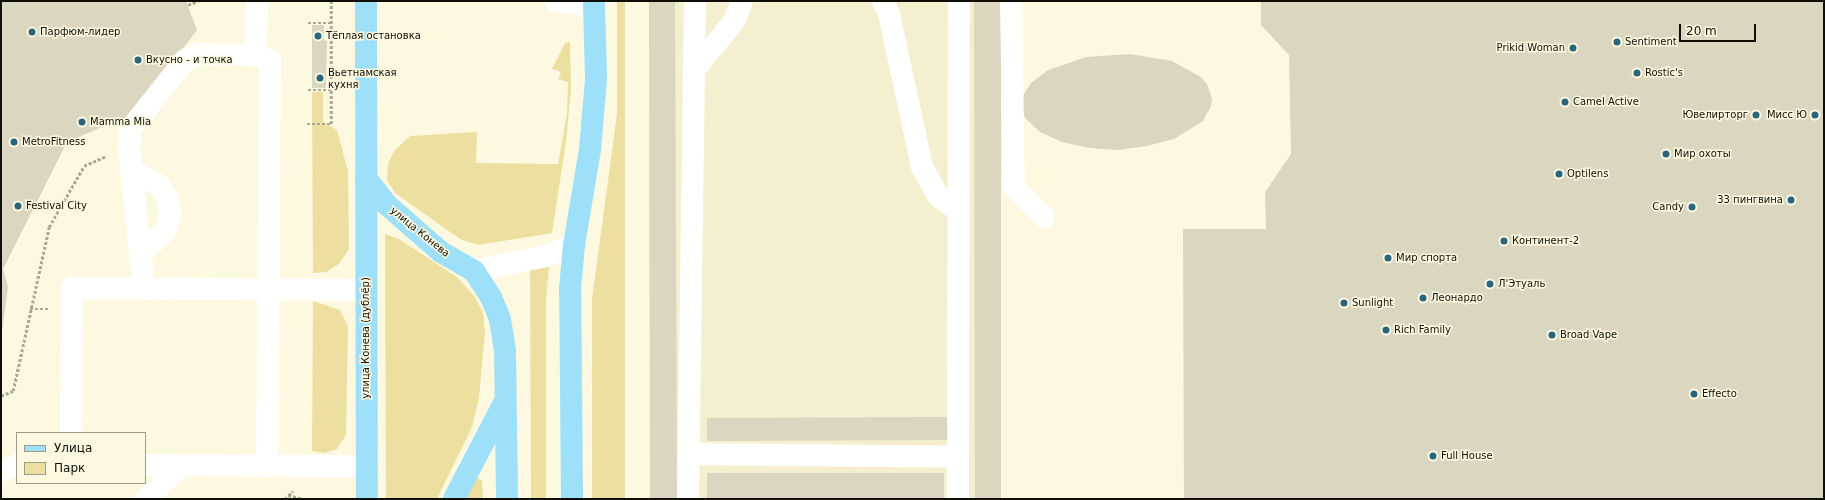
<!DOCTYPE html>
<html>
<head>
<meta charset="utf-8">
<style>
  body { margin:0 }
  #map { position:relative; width:1825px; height:500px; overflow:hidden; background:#fdf9e1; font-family:"DejaVu Sans",sans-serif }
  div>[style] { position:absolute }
  .built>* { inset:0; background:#f4efcf }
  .green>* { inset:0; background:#ecdf9f }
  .building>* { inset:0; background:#dad6bf }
  .path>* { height:2.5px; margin-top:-1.25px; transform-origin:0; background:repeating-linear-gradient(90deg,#aba896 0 3px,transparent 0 5px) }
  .minor>* { height:22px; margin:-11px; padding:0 11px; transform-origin:11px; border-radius:11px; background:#fff }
  .major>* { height:22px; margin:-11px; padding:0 11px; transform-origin:11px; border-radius:11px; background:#9edff9 }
  .dots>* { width:11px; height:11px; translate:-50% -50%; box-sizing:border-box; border:2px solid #fdf9e1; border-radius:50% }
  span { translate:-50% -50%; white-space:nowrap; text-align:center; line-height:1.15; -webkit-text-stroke:3px #fdf9e1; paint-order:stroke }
  .poi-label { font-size:10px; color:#0e0d06 }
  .left { translate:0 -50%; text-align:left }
  .right { translate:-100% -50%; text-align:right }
  .street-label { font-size:10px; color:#0e0d06 }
  .frame { position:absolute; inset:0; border:2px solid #0e0d06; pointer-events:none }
  .legend { position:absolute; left:16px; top:432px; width:130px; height:52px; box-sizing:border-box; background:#fdf9e1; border:1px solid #9d9b89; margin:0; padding:5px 7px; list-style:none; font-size:12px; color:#0e0d06 }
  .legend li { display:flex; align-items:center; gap:8px; height:20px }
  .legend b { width:20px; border:1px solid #9d9b89 }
  .scale { position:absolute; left:1679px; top:24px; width:77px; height:18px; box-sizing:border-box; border:2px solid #0e0d06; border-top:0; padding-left:5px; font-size:12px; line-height:14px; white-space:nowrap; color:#0e0d06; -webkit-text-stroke:3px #fdf9e1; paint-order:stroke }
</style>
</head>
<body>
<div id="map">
  <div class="built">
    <i style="clip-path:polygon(649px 1px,1001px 1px,1001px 499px,650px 499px)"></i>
  </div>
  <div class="green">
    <i style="clip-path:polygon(617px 1px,625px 1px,625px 499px,592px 499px,592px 299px,617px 114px)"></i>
    <i style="clip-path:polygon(570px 42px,571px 88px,566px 142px,552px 233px,478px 245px,460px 239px,395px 193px,387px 180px,388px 164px,394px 151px,410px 136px,477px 132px,476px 163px,558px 164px,567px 114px,568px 82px,558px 79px,561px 72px,552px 69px,565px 43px)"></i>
    <i style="clip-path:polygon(312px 92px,323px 92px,323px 122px,337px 130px,348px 171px,349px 249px,339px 264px,326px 272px,313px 273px)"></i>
    <i style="clip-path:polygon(385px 234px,399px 239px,457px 277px,475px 297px,483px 313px,485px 332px,479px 398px,472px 427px,437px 499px,386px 499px)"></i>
    <i style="clip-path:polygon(549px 267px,546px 300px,546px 499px,531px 499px,530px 269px)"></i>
    <i style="clip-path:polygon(313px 301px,340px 310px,348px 326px,346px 435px,337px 449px,325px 453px,312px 451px)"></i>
    <i style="clip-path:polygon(478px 478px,482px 481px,483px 499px,463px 499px,472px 481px)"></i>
  </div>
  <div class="building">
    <i style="clip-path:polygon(1px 1px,186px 1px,197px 30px,133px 114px,67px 142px,3px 269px,8px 287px,2px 332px)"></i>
    <i style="clip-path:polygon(649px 1px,675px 1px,677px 499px,650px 499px)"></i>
    <i style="clip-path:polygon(974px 1px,1001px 1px,1001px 499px,975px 499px)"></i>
    <i style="clip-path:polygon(1261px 1px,1824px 1px,1824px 499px,1184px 499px,1183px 229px,1266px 229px,1265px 192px,1291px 154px,1289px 55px,1261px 25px)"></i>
    <i style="clip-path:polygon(312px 25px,324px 25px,324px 40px,327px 41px,326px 88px,312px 88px)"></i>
    <i style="clip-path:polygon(1130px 54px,1172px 61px,1201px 77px,1207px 84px,1212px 99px,1211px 106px,1203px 121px,1174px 139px,1147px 146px,1118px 150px,1089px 148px,1062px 142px,1040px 132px,1026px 119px,1022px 112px,1022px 97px,1031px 83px,1048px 70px,1086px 57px)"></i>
    <i style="clip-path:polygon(947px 417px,947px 440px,707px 441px,707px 418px)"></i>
    <i style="clip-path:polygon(707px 473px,944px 473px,944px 499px,707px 499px)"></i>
  </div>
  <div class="path">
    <i style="left:188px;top:5px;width:11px;rotate:-22deg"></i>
    <i style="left:308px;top:23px;width:23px"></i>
    <i style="left:308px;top:90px;width:23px"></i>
    <i style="left:307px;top:124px;width:24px"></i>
    <i style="left:331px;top:124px;width:123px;rotate:-90deg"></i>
    <i style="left:30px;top:309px;width:18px"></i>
    <i style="left:1px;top:396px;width:13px;rotate:-23deg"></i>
    <i style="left:13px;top:391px;width:168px;rotate:-77.6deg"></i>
    <i style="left:49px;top:227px;width:70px;rotate:-60.2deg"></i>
    <i style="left:84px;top:166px;width:24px;rotate:-24deg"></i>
    <i style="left:288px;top:495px;width:16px;rotate:15deg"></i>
    <i style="left:285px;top:499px;width:11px;rotate:-45deg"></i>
  </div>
  <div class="minor">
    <i style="left:556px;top:1px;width:38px;rotate:7deg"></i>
    <i style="left:883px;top:1px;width:14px;rotate:65deg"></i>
    <i style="left:889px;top:14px;width:157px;rotate:77.8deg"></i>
    <i style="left:922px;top:167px;width:33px;rotate:61deg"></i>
    <i style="left:938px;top:196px;width:26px;rotate:36deg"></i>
    <i style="left:1011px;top:1px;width:186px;rotate:89.1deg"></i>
    <i style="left:1014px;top:187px;width:42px;rotate:45deg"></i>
    <i style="left:256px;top:55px;width:54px;rotate:-88.9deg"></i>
    <i style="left:694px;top:70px;width:65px;rotate:-50.6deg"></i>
    <i style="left:735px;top:20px;width:20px;rotate:-70deg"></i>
    <i style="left:132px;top:170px;width:32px;rotate:30deg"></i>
    <i style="left:160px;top:186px;width:16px;rotate:60deg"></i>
    <i style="left:168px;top:200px;width:17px;rotate:83deg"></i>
    <i style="left:170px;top:217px;width:15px;rotate:110deg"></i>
    <i style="left:165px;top:231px;width:32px;rotate:136deg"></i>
    <i style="left:474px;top:271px;width:74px;rotate:-11.8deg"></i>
    <i style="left:546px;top:256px;width:30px;rotate:-21deg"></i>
    <i style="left:144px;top:289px;width:141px;rotate:-96.1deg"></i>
    <i style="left:129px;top:149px;width:21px;rotate:-85deg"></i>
    <i style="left:131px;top:128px;width:87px;rotate:-51.5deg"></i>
    <i style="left:185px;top:60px;width:15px;rotate:-23deg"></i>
    <i style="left:199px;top:54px;width:57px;rotate:1deg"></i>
    <i style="left:256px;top:55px;width:15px;rotate:20deg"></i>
    <i style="left:270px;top:60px;width:406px;rotate:90.4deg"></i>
    <i style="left:71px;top:433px;width:145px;rotate:-89.6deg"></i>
    <i style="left:72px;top:288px;width:294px;rotate:0.4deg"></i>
    <i style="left:689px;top:454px;width:269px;rotate:0.6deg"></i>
    <i style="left:145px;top:465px;width:222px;rotate:0.3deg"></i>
    <i style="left:1px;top:471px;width:17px;rotate:-21deg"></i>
    <i style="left:146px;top:499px;width:48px;rotate:-43.3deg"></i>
    <i style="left:688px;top:499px;width:498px;rotate:-89.2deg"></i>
    <i style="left:958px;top:499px;width:498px;rotate:-89.9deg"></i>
  </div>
  <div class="major">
    <i style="left:366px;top:1px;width:498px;rotate:89.9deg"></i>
    <i style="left:366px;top:178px;width:33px;rotate:52deg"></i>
    <i style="left:386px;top:204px;width:73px;rotate:41.1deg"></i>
    <i style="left:441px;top:252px;width:38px;rotate:30deg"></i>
    <i style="left:474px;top:271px;width:31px;rotate:57deg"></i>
    <i style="left:491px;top:297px;width:24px;rotate:68deg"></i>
    <i style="left:500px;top:319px;width:32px;rotate:81deg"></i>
    <i style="left:505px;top:351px;width:148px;rotate:89.2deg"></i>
    <i style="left:454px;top:499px;width:110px;rotate:-62.5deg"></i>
    <i style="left:572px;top:499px;width:210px;rotate:-90.5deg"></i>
    <i style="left:570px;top:289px;width:44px;rotate:-84.8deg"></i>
    <i style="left:574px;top:245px;width:97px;rotate:-80.5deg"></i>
    <i style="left:590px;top:149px;width:70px;rotate:-85.1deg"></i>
    <i style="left:596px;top:79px;width:78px;rotate:-91.5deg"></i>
  </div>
  <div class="dots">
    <i style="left:32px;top:32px;background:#29657d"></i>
    <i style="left:318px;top:36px;background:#29657d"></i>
    <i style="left:1617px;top:42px;background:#29657d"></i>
    <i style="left:1573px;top:48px;background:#29657d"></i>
    <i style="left:138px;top:60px;background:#29657d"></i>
    <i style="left:1637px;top:73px;background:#29657d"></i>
    <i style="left:320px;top:78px;background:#29657d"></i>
    <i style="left:1565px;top:102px;background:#29657d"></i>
    <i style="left:1756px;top:115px;background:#29657d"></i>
    <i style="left:1815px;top:115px;background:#29657d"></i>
    <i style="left:82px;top:122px;background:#29657d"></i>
    <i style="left:14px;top:142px;background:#29657d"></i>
    <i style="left:1666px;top:154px;background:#29657d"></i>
    <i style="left:1559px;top:174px;background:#29657d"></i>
    <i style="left:1791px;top:200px;background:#29657d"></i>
    <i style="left:18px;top:206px;background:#29657d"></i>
    <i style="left:1692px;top:207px;background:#29657d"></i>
    <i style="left:1504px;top:241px;background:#29657d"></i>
    <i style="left:1388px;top:258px;background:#29657d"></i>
    <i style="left:1490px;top:284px;background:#29657d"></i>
    <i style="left:1423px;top:298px;background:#29657d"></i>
    <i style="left:1344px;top:303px;background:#29657d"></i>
    <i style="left:1386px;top:330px;background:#29657d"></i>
    <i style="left:1552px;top:335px;background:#29657d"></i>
    <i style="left:1694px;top:394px;background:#29657d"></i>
    <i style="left:1433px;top:456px;background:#29657d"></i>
  </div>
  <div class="poi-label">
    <span class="left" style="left:40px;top:32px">Парфюм-лидер</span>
    <span class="left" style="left:326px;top:36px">Тёплая остановка</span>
    <span class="left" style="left:1625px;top:42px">Sentiment</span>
    <span class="right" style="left:1565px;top:48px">Prikid Woman</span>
    <span class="left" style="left:146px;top:60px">Вкусно - и точка</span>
    <span class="left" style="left:328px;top:78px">Вьетнамская<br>кухня</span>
    <span class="left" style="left:1645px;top:73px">Rostic's</span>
    <span class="left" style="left:1573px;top:102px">Camel Active</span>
    <span class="right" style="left:1748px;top:115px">Ювелирторг</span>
    <span class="right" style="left:1807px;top:115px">Мисс Ю</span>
    <span class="left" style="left:90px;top:122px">Mamma Mia</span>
    <span class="left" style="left:22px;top:142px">MetroFitness</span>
    <span class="left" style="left:1674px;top:154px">Мир охоты</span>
    <span class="left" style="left:1567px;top:174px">Optilens</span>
    <span class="right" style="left:1783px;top:200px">33 пингвина</span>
    <span class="left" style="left:26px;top:206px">Festival City</span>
    <span class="right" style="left:1684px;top:207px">Candy</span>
    <span class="left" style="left:1512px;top:241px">Континент-2</span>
    <span class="left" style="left:1396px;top:258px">Мир спорта</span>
    <span class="left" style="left:1498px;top:284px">Л'Этуаль</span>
    <span class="left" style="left:1431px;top:298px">Леонардо</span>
    <span class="left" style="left:1352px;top:303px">Sunlight</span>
    <span class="left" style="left:1394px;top:330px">Rich Family</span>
    <span class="left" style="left:1560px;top:335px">Broad Vape</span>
    <span class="left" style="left:1702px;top:394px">Effecto</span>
    <span class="left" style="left:1441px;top:456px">Full House</span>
  </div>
  <div class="street-label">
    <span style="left:420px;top:232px;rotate:39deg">улица Конева</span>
    <span style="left:366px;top:338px;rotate:-90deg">улица Конева (дублёр)</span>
  </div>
  <div class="frame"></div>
  <ul class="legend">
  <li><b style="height:5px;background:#9edff9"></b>Улица</li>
  <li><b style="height:11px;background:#ecdf9f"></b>Парк</li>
  </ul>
  <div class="scale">20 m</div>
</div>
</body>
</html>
